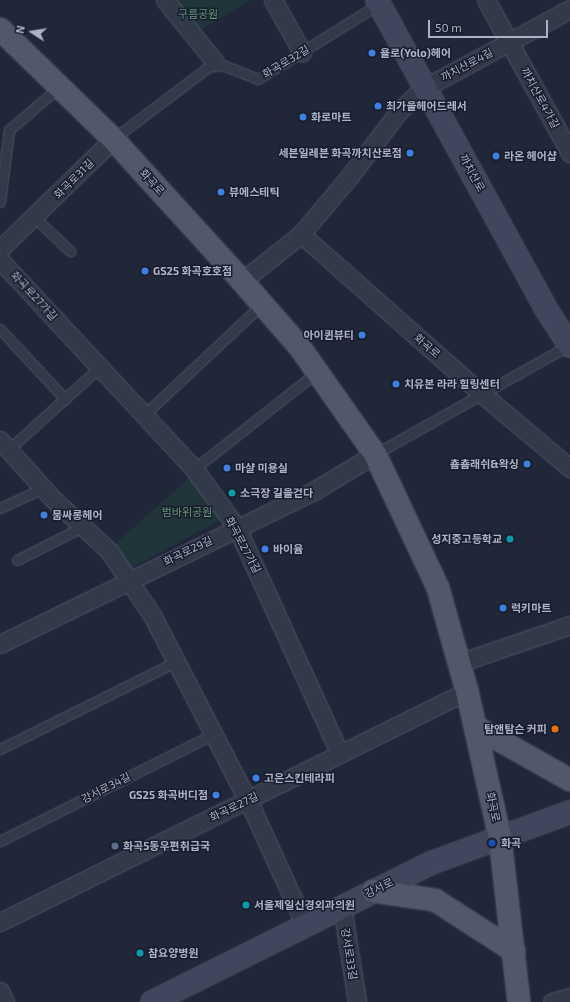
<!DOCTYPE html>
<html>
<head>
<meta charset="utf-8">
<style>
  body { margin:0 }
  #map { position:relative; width:570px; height:1002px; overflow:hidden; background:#1f2739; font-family:"Exo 2","Noto Sans KR",sans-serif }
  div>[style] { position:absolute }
  .green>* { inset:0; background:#21343a }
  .roads { filter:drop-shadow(0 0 1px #505667) drop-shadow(0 0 1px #505667) }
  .lane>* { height:9px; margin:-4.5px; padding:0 4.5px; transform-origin:4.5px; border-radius:4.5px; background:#323949 }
  .street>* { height:17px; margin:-8.5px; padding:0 8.5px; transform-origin:8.5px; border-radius:8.5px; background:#323949 }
  .secondary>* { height:22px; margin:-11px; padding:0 11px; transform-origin:11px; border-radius:11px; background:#40475d }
  .primary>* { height:22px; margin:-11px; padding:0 11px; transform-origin:11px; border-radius:11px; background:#50586a }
  .dots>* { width:11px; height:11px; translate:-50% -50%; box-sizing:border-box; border:2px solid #181e2e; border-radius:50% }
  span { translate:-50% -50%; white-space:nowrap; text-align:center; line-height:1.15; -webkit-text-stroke:3px #181e2e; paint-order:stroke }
  .park-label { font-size:11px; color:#639876 }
  .poi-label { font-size:11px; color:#adb3c6; font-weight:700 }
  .left { translate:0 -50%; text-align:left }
  .right { translate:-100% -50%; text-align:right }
  .street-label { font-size:11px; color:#adb3c6 }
  .north { position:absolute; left:12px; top:12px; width:40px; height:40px; -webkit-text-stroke:3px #181e2e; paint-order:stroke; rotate:282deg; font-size:11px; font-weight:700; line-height:16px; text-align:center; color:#adb3c6 }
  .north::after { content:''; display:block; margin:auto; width:14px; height:18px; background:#adb3c6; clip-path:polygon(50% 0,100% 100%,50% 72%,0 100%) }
  .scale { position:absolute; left:428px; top:20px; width:120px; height:18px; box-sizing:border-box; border:2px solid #adb3c6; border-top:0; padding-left:5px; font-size:12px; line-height:14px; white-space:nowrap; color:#adb3c6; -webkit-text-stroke:3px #181e2e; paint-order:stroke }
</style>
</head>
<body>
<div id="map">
  <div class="green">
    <i style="clip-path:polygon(171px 0,251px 0,195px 33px)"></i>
    <i style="clip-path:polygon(191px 476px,221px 520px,131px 568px,114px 545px)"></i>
  </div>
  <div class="roads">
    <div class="lane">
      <i style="left:113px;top:139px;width:128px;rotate:-37deg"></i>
      <i style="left:215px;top:62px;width:46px;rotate:21.6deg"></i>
      <i style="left:258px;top:79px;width:142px;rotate:-31.8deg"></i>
      <i style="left:0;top:202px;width:73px;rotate:-82.9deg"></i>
      <i style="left:9px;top:130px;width:66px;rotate:-40.7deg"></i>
      <i style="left:34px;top:217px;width:50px;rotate:43.4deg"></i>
      <i style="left:0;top:329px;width:96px;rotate:47.1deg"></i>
      <i style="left:144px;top:415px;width:161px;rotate:-43.2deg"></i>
      <i style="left:8px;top:450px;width:124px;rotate:-42.1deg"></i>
      <i style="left:375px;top:454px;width:223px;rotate:-29.3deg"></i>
      <i style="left:194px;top:469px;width:157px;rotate:-38.3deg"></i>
      <i style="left:0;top:508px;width:47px;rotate:-24.9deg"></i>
      <i style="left:17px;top:560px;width:73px;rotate:-26.9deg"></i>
      <i style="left:0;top:749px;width:195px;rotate:-26.4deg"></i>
      <i style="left:0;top:841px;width:237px;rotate:-26.6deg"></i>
    </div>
    <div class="street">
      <i style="left:165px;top:0;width:80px;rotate:51.1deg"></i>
      <i style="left:273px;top:0;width:60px;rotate:60.9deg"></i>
      <i style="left:486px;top:0;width:175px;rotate:61.2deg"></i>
      <i style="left:301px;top:234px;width:242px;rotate:41.5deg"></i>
      <i style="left:482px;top:394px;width:115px;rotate:40.1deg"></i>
      <i style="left:0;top:249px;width:158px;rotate:-44.2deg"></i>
      <i style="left:0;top:260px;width:285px;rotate:47.1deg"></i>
      <i style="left:194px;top:469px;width:73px;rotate:53.9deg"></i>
      <i style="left:237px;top:528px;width:248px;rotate:65.5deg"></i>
      <i style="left:242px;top:281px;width:75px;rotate:-38.5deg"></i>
      <i style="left:301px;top:234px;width:75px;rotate:-49.9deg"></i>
      <i style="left:349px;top:177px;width:83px;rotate:-52.9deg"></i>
      <i style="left:399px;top:111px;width:34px;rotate:-43deg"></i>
      <i style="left:424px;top:88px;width:166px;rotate:-28.4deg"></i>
      <i style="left:0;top:440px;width:78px;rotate:48.1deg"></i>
      <i style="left:52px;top:498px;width:78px;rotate:42.9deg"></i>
      <i style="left:109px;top:551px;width:77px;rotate:56.1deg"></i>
      <i style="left:152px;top:615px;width:220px;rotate:62.7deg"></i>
      <i style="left:253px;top:811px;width:125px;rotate:65.5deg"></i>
      <i style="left:0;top:644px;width:347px;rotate:-26deg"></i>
      <i style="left:312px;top:492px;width:74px;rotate:-31.1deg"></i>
      <i style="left:459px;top:663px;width:117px;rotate:-18.9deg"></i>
      <i style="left:342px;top:906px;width:97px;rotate:81.1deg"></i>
      <i style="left:0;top:922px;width:521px;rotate:-26.32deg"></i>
      <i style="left:0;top:991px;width:12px;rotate:66deg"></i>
      <i style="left:552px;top:1002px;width:19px;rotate:-16deg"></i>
    </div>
    <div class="secondary">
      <i style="left:377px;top:0;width:352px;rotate:61.3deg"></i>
      <i style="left:546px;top:309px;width:44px;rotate:57deg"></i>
      <i style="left:152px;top:1002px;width:312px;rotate:-26.5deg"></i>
      <i style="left:431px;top:863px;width:148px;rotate:-20.1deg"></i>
    </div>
    <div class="primary">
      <i style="left:0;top:29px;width:158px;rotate:44.2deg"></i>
      <i style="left:113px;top:139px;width:192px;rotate:47.7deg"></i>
      <i style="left:242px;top:281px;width:86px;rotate:48.8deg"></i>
      <i style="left:299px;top:346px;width:132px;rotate:54.9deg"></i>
      <i style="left:375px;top:454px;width:148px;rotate:64.8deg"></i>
      <i style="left:438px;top:588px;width:107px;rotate:74.3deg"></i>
      <i style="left:467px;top:691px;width:151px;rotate:77.3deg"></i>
      <i style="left:500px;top:838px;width:165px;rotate:83.4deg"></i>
      <i style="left:476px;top:727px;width:108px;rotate:29.4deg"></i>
      <i style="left:373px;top:891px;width:63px;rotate:8.3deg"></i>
      <i style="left:435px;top:900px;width:94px;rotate:32.8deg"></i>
    </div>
  </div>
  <div class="dots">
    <i style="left:372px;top:53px;background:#3f7fe0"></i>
    <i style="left:378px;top:106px;background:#3f7fe0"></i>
    <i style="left:303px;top:117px;background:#3f7fe0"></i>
    <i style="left:410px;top:153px;background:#3f7fe0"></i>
    <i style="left:496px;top:156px;background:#3f7fe0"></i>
    <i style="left:221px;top:192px;background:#3f7fe0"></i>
    <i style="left:145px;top:271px;background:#3f7fe0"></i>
    <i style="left:362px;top:335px;background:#3f7fe0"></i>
    <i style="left:396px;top:384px;background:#3f7fe0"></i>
    <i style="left:527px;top:464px;background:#3f7fe0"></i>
    <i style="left:227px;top:468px;background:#3f7fe0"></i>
    <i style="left:232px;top:493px;background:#0f9aa8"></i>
    <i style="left:44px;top:515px;background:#3f7fe0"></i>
    <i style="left:510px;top:539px;background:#0f9aa8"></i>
    <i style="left:265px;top:549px;background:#3f7fe0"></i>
    <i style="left:503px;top:608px;background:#3f7fe0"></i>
    <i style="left:555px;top:729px;background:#e8710a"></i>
    <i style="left:256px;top:778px;background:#3f7fe0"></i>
    <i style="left:216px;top:795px;background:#3f7fe0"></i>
    <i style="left:492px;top:843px;background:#1a4fb4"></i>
    <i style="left:115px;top:846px;background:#5c6f8a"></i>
    <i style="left:246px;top:905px;background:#0f9aa8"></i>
    <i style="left:140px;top:953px;background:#0f9aa8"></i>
  </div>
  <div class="park-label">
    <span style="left:198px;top:14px">구름공원</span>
    <span style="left:187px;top:512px">범바위공원</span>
  </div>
  <div class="poi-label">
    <span class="left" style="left:380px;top:53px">욜로(Yolo)헤어</span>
    <span class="left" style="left:386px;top:106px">최가을헤어드레서</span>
    <span class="left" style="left:311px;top:117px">화로마트</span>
    <span class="right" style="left:402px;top:153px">세븐일레븐 화곡까치산로점</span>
    <span class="left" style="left:504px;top:156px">라온 헤어샵</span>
    <span class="left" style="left:229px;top:192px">뷰에스테틱</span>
    <span class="left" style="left:153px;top:271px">GS25 화곡호호점</span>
    <span class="right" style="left:354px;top:335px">아이퀸뷰티</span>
    <span class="left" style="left:404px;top:384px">치유본 라라 힐링센터</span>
    <span class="right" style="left:519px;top:464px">춈춈래쉬&amp;왁싱</span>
    <span class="left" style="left:235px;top:468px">마샬 미용실</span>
    <span class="left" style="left:240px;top:493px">소극장 길을걷다</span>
    <span class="left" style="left:52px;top:515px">뭄싸롱헤어</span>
    <span class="right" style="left:502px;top:539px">성지중고등학교</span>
    <span class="left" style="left:273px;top:549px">바이윰</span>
    <span class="left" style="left:511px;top:608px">럭키마트</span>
    <span class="right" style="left:547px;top:729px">탐앤탐슨 커피</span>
    <span class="left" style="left:264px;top:778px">고은스킨테라피</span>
    <span class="right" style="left:208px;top:795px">GS25 화곡버디점</span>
    <span class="left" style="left:501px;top:843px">화곡</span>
    <span class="left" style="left:123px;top:846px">화곡5동우편취급국</span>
    <span class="left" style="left:254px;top:905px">서울제일신경외과의원</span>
    <span class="left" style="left:148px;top:953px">참요양병원</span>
  </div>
  <div class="street-label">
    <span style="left:286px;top:62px;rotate:-31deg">화곡로32길</span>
    <span style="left:467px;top:65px;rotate:-28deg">까치산로4길</span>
    <span style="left:540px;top:98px;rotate:61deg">까치산로4가길</span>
    <span style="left:472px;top:173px;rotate:61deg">까치산로</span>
    <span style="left:74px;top:179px;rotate:-45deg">화곡로31길</span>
    <span style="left:152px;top:182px;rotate:48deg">화곡로</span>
    <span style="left:34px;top:296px;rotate:47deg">화곡로27가길</span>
    <span style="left:427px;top:346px;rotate:41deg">화곡로</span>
    <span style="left:243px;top:545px;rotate:62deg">화곡로27가길</span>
    <span style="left:188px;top:551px;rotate:-26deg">화곡로29길</span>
    <span style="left:106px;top:788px;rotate:-27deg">강서로34길</span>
    <span style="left:234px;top:807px;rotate:-26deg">화곡로27길</span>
    <span style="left:493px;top:807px;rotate:78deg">화곡로</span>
    <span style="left:379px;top:888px;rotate:-26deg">강서로</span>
    <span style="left:349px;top:954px;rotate:81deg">강서로33길</span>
  </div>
  <div class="north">N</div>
  <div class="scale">50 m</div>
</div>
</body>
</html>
